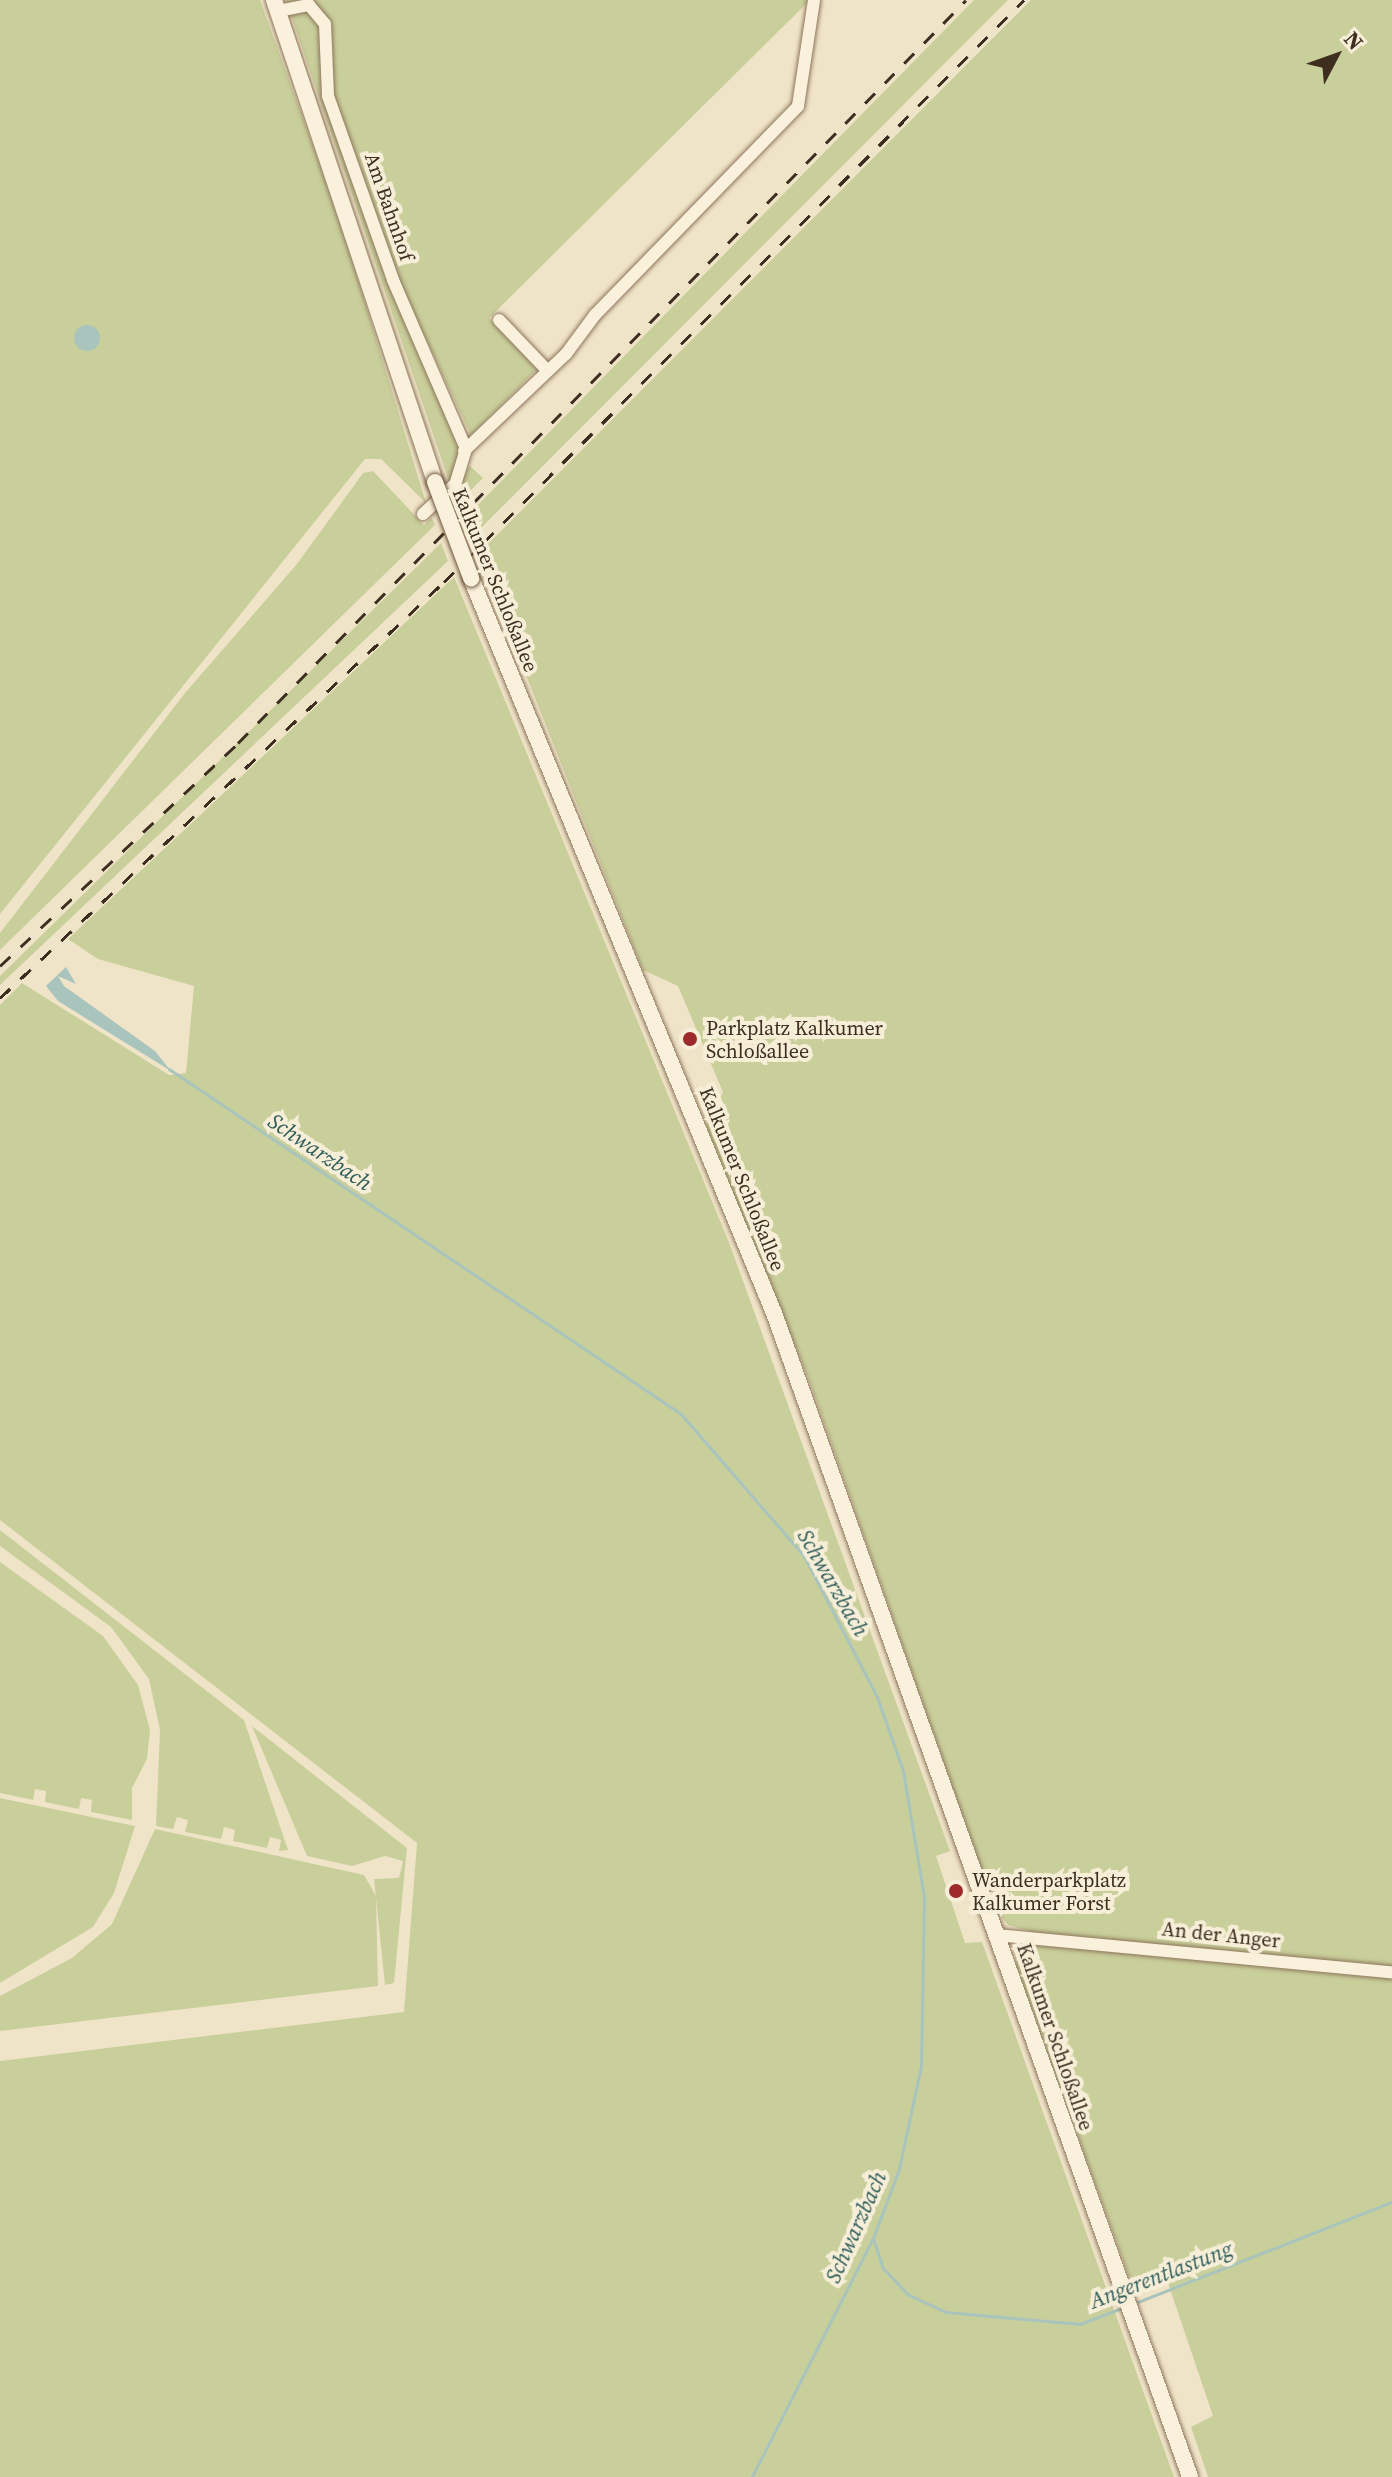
<!DOCTYPE html>
<html>
<head>
<meta charset="utf-8">
<style>
  body { margin:0 }
  #map { position:relative; width:1392px; height:2477px; overflow:hidden; background:#f0e4c8; font-family:"Source Serif 4",serif }
  div>[style] { position:absolute }
  .green>* { inset:0; background:#c9cf9b }
  .water>* { inset:0; background:#a9c4bc }
  .round { border-radius:50% }
  .stream>* { height:3px; margin:-1.5px; padding:0 1.5px; transform-origin:1.5px; border-radius:1.5px; background:#a9c4bc }
  .roads { filter:drop-shadow(0 0 2px #8d765c) drop-shadow(0 0 2px #8d765c) }
  .minor>* { height:12px; margin:-6px; padding:0 6px; transform-origin:6px; border-radius:6px; background:#faf1dc }
  .secondary>* { height:16px; margin:-8px; padding:0 8px; transform-origin:8px; border-radius:8px; background:#faf1dc }
  .rail>* { height:3px; margin-top:-1.5px; transform-origin:0; background:repeating-linear-gradient(90deg,#3d2e20 0 14px,transparent 0 28px) }
  .bridges { filter:drop-shadow(0 0 2px #6f573f) drop-shadow(0 0 2px #6f573f) }
  .secondary-bridge>* { height:16px; margin:-8px; padding:0 8px; transform-origin:8px; border-radius:8px; background:#faf1dc }
  .dots>* { width:22px; height:22px; translate:-50% -50%; box-sizing:border-box; border:4px solid #f7eed8; border-radius:50% }
  span { translate:-50% -50%; white-space:nowrap; text-align:center; line-height:1.15; -webkit-text-stroke:8px #f7eed8; paint-order:stroke }
  .street-label { font-size:20px; color:#3d2e20 }
  .poi-label { font-size:20px; color:#3d2e20 }
  .left { translate:0 -50%; text-align:left }
  .water-label { font-size:22px; color:#2f5d5a; font-style:italic }
  .north { position:absolute; left:1296px; top:16px; width:80px; height:80px; -webkit-text-stroke:6px #f7eed8; paint-order:stroke; rotate:49deg; font-size:22px; font-weight:700; line-height:32px; text-align:center; color:#3d2e20 }
  .north::after { content:''; display:block; margin:auto; width:28px; height:36px; background:#3d2e20; clip-path:polygon(50% 0,100% 100%,50% 72%,0 100%) }
</style>
</head>
<body>
<div id="map">
  <div class="green">
    <i style="clip-path:polygon(0 0,260px 0,340px 220px,426px 503px,381px 459px,365px 459px,0 914px)"></i>
    <i style="clip-path:polygon(286px 0,810px 0,489px 318px,538px 368px,471px 435px,426px 339px,464px 451px,450px 484px)"></i>
    <i style="clip-path:polygon(974px 0,1008px 0,471px 538px,464px 519px)"></i>
    <i style="clip-path:polygon(1031px 0,1392px 0,1392px 2477px,1208px 2477px,1191px 2427px,1213px 2416px,1167px 2280px,1133px 2287px,1015px 1963px,1036px 1944px,1033px 1932px,1008px 1925px,996px 1910px,808px 1377px,706px 1126px,723px 1092px,678px 986px,643px 970px,478px 554px)"></i>
    <i style="clip-path:polygon(470px 466px,483px 478px,458px 503px,454px 491px)"></i>
    <i style="clip-path:polygon(373px 471px,424px 525px,432px 518px,435px 525px,0 950px,0 933px,185px 693px,297px 564px,363px 473px)"></i>
    <i style="clip-path:polygon(441px 543px,448px 561px,0 985px,0 976px)"></i>
    <i style="clip-path:polygon(454px 577px,730px 1245px,950px 1851px,936px 1856px,965px 1943px,982px 1942px,1174px 2477px,0 2477px,0 2061px,404px 2012px,417px 1843px,0 1520px,0 1005px,22px 983px,169px 1075px,186px 1073px,194px 986px,98px 959px,68px 939px)"></i>
    <i style="clip-path:polygon(0 1530px,244px 1720px,288px 1850px,279px 1851px,281px 1840px,270px 1837px,267px 1848px,233px 1841px,235px 1830px,224px 1827px,221px 1839px,185px 1832px,188px 1820px,177px 1817px,173px 1829px,156px 1826px,160px 1730px,149px 1679px,111px 1627px,0 1546px)"></i>
    <i style="clip-path:polygon(0 1562px,103px 1636px,138px 1685px,150px 1730px,147px 1759px,132px 1788px,132px 1820px,91px 1812px,92px 1800px,81px 1798px,79px 1809px,45px 1802px,46px 1791px,35px 1789px,33px 1800px,0 1793px)"></i>
    <i style="clip-path:polygon(252px 1726px,407px 1848px,394px 1983px,385px 1985px,374px 1879px,399px 1878px,403px 1861px,385px 1856px,352px 1866px,307px 1856px)"></i>
    <i style="clip-path:polygon(0 1798px,135px 1826px,114px 1893px,93px 1927px,0 1983px)"></i>
    <i style="clip-path:polygon(155px 1829px,364px 1875px,376px 1896px,378px 1986px,0 2031px,0 1996px,72px 1958px,112px 1924px)"></i>
  </div>
  <div class="water">
    <i class="round" style="left:74px;top:325px;width:26px;height:26px"></i>
    <i style="clip-path:polygon(66px 967px,76px 984px,58px 976px,64px 986px,155px 1051px,171px 1071px,58px 1001px,46px 986px)"></i>
  </div>
  <div class="stream">
    <i style="left:169px;top:1069px;width:617px;rotate:33.97deg"></i>
    <i style="left:681px;top:1414px;width:188px;rotate:49.1deg"></i>
    <i style="left:804px;top:1556px;width:159px;rotate:62.6deg"></i>
    <i style="left:877px;top:1697px;width:78px;rotate:70.6deg"></i>
    <i style="left:903px;top:1771px;width:128px;rotate:80.5deg"></i>
    <i style="left:924px;top:1897px;width:169px;rotate:91deg"></i>
    <i style="left:921px;top:2066px;width:105px;rotate:102.1deg"></i>
    <i style="left:899px;top:2169px;width:74px;rotate:110.6deg"></i>
    <i style="left:873px;top:2238px;width:268px;rotate:116.9deg"></i>
    <i style="left:873px;top:2238px;width:32px;rotate:72deg"></i>
    <i style="left:883px;top:2268px;width:35px;rotate:47deg"></i>
    <i style="left:907px;top:2294px;width:43px;rotate:24.8deg"></i>
    <i style="left:946px;top:2312px;width:135px;rotate:5.1deg"></i>
    <i style="left:1080px;top:2324px;width:47px;rotate:-21.1deg"></i>
    <i style="left:1135px;top:2303px;width:276px;rotate:-21.5deg"></i>
  </div>
  <div class="roads">
    <div class="minor">
      <i style="left:278px;top:11px;width:32px;rotate:-11deg"></i>
      <i style="left:309px;top:5px;width:25px;rotate:50deg"></i>
      <i style="left:325px;top:24px;width:72px;rotate:87.6deg"></i>
      <i style="left:328px;top:96px;width:195px;rotate:70.5deg"></i>
      <i style="left:393px;top:280px;width:184px;rotate:66.6deg"></i>
      <i style="left:466px;top:449px;width:37px;rotate:107deg"></i>
      <i style="left:455px;top:484px;width:44px;rotate:136.8deg"></i>
      <i style="left:499px;top:320px;width:69px;rotate:46.2deg"></i>
      <i style="left:464px;top:451px;width:141px;rotate:-43.6deg"></i>
      <i style="left:566px;top:354px;width:49px;rotate:-53.4deg"></i>
      <i style="left:595px;top:315px;width:291px;rotate:-45.8deg"></i>
      <i style="left:798px;top:106px;width:107px;rotate:-81.4deg"></i>
      <i style="left:997px;top:1935px;width:397px;rotate:5.4deg"></i>
    </div>
    <div class="secondary">
      <i style="left:274px;top:0;width:508px;rotate:71.53deg"></i>
      <i style="left:471px;top:578px;width:795px;rotate:67.6deg"></i>
      <i style="left:774px;top:1313px;width:1236px;rotate:70.33deg"></i>
    </div>
  </div>
  <div class="rail">
    <i style="left:0;top:966px;width:326px;rotate:-43.1deg"></i>
    <i style="left:238px;top:743px;width:1040px;rotate:-45.58deg"></i>
    <i style="left:0;top:998px;width:608px;rotate:-43.14deg"></i>
    <i style="left:444px;top:582px;width:822px;rotate:-45.1deg"></i>
  </div>
  <div class="bridges">
    <div class="secondary-bridge">
      <i style="left:435px;top:482px;width:103px;rotate:69.4deg"></i>
    </div>
  </div>
  <div class="dots">
    <i style="left:690px;top:1039px;background:#9e2a2b"></i>
    <i style="left:956px;top:1891px;background:#9e2a2b"></i>
  </div>
  <div class="street-label">
    <span style="left:389px;top:207px;rotate:71deg">Am Bahnhof</span>
    <span style="left:495px;top:580px;rotate:68deg">Kalkumer Schloßallee</span>
    <span style="left:742px;top:1179px;rotate:68deg">Kalkumer Schloßallee</span>
    <span style="left:1221px;top:1935px;rotate:6deg">An der Anger</span>
    <span style="left:1055px;top:2037px;rotate:71deg">Kalkumer Schloßallee</span>
  </div>
  <div class="poi-label">
    <span class="left" style="left:706px;top:1040px">Parkplatz Kalkumer<br>Schloßallee</span>
    <span class="left" style="left:972px;top:1892px">Wanderparkplatz<br>Kalkumer Forst</span>
  </div>
  <div class="water-label">
    <span style="left:320px;top:1152px;rotate:34deg">Schwarzbach</span>
    <span style="left:833px;top:1583px;rotate:60deg">Schwarzbach</span>
    <span style="left:856px;top:2227px;rotate:-66deg">Schwarzbach</span>
    <span style="left:1161px;top:2275px;rotate:-21deg">Angerentlastung</span>
  </div>
  <div class="north">N</div>
</div>
</body>
</html>
